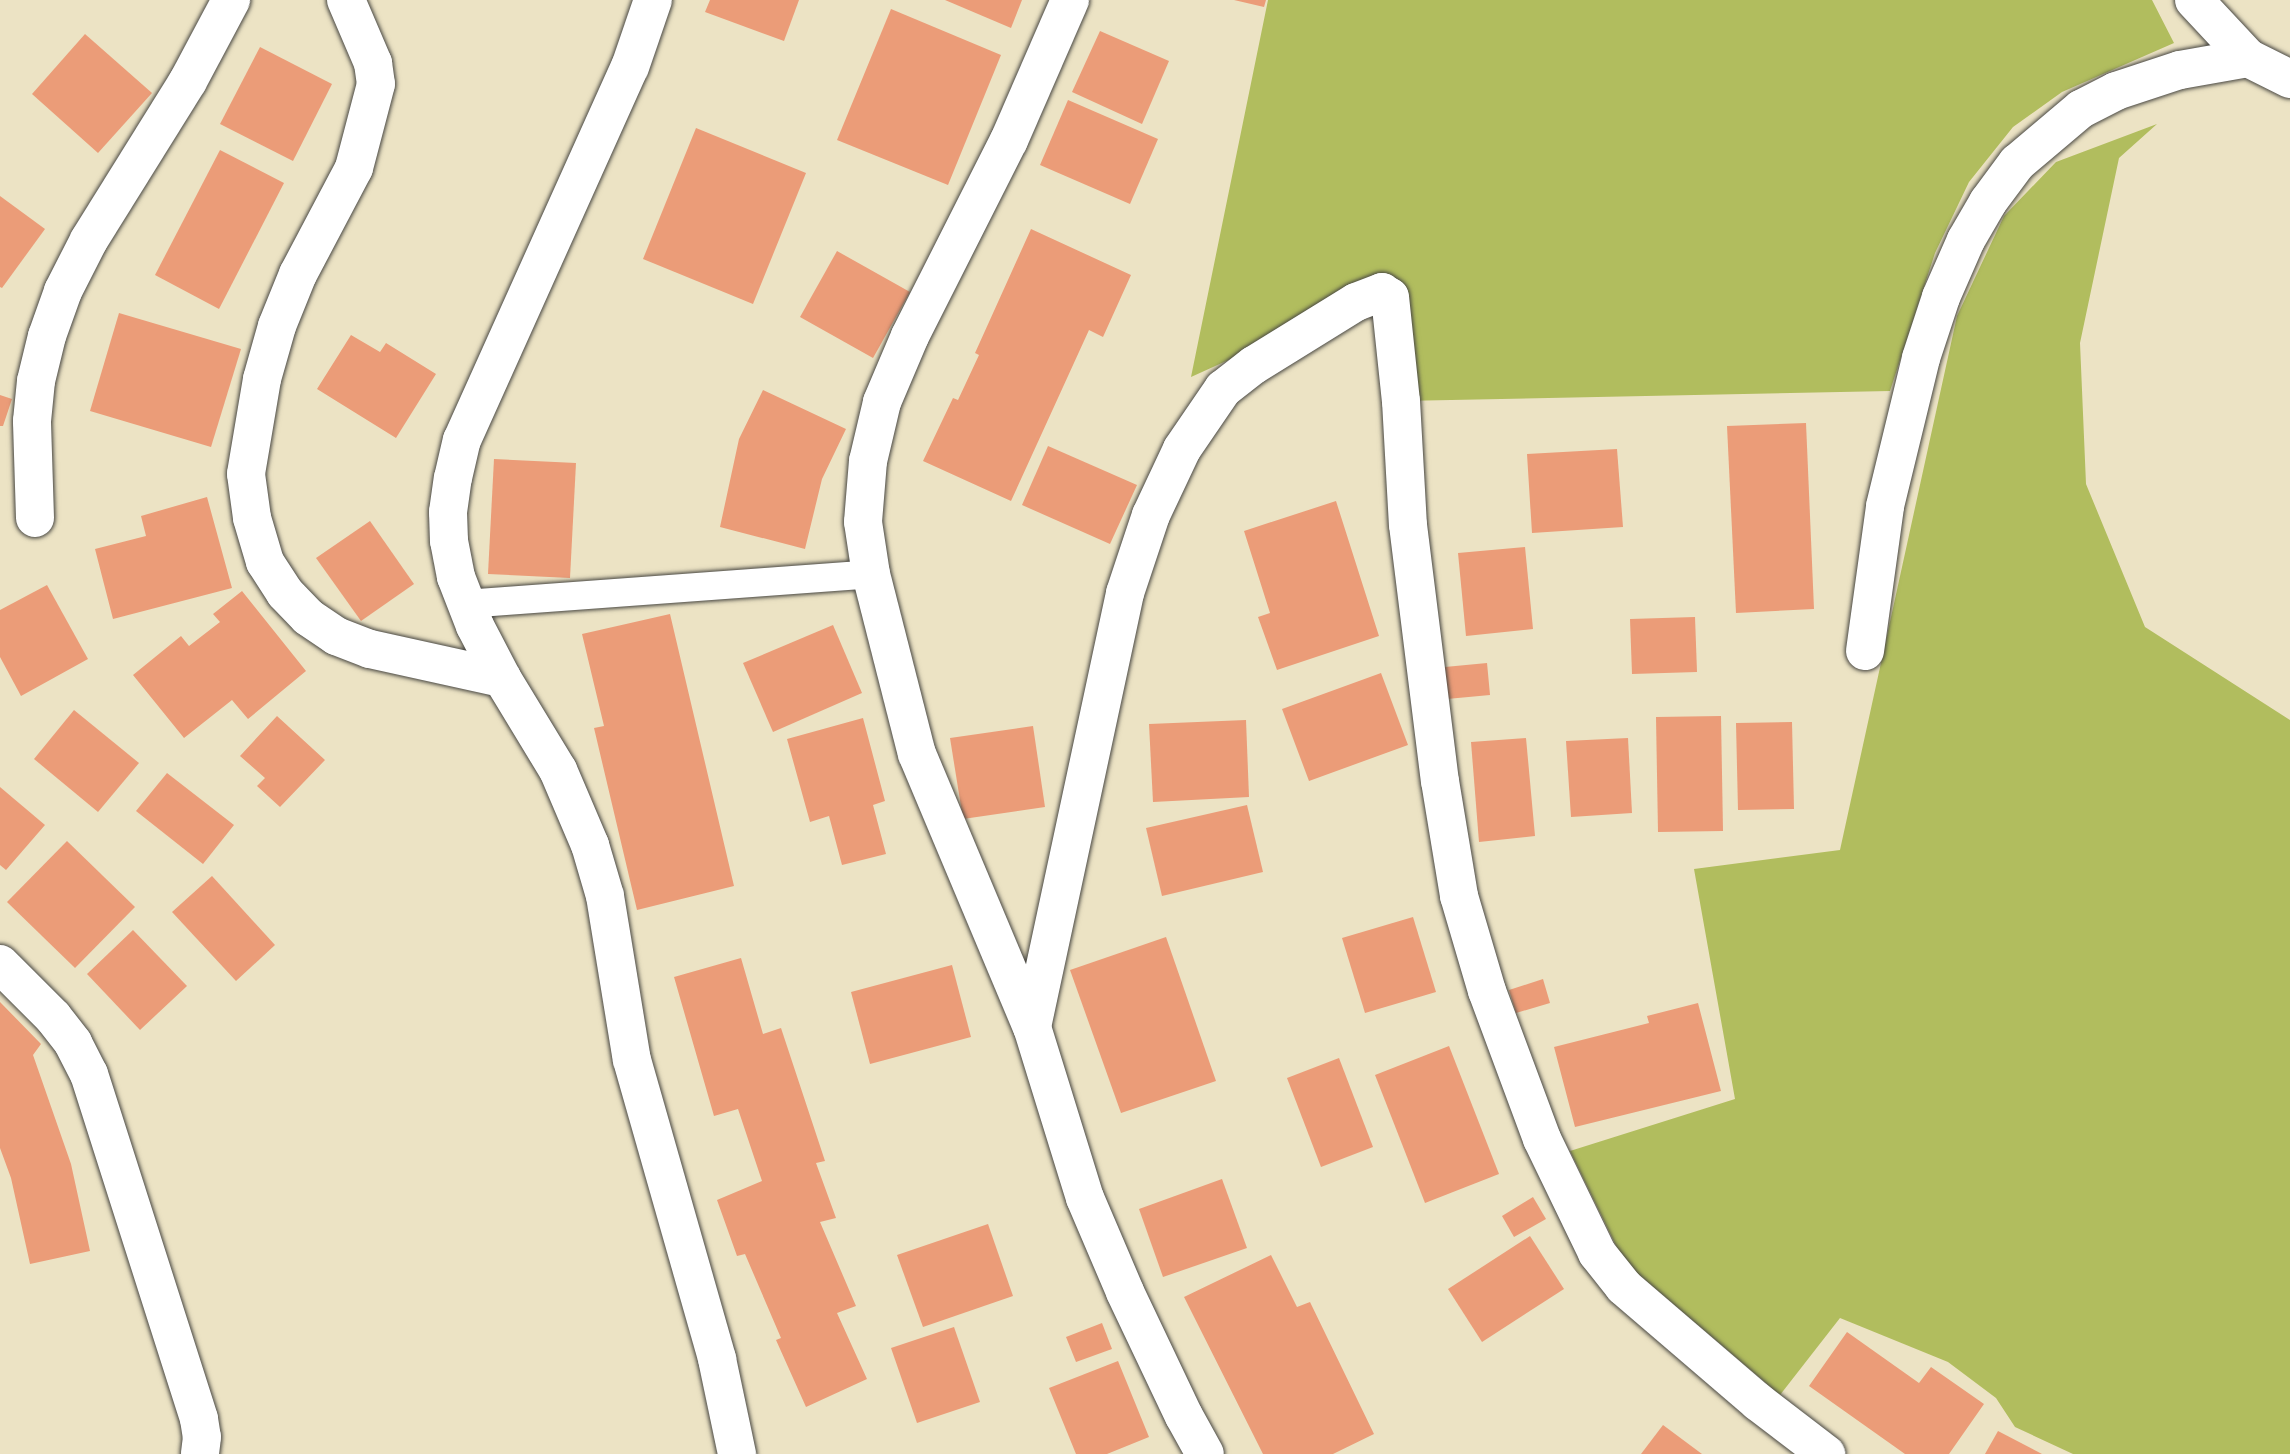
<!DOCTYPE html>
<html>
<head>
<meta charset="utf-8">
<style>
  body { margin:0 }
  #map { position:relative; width:2290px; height:1454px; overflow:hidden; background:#ece3c4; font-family:Caveat,sans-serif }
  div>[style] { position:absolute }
  .green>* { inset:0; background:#b1bd5e }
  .building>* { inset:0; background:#eb9c78 }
  .roads { filter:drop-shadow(0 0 2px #484742) drop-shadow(0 0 2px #484742) }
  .lane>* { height:28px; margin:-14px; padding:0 14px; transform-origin:14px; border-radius:14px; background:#fff }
  .street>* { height:38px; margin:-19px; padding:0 19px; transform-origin:19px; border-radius:19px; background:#fff }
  span { translate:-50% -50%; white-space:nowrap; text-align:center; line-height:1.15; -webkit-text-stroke:7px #f6f6f2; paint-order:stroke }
</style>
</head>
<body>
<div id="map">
  <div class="green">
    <i style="clip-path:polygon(1268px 0,2152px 0,2174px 43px,2062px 92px,2013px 127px,1969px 182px,1935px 253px,1890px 391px,1401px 401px,1390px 297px,1356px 302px,1191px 377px)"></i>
    <i style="clip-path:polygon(2157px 124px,2119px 158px,2080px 343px,2086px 484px,2145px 627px,2290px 720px,2290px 1454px,2073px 1454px,2015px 1427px,1996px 1398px,1948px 1362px,1840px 1318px,1780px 1395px,1624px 1262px,1570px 1151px,1735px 1099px,1694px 869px,1840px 850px,1957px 316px,2004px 216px,2056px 162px)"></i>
  </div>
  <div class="building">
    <i style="clip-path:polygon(710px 0,799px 0,784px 41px,705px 12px)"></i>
    <i style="clip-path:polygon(945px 0,1022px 0,1011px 28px)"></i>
    <i style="clip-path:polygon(1234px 0,1266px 0,1264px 7px)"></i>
    <i style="clip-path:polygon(891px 9px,1001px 55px,948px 185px,837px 140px)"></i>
    <i style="clip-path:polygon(1100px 31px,1169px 61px,1142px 124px,1072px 92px)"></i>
    <i style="clip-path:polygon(85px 34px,152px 93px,98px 153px,32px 94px)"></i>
    <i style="clip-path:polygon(260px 47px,332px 84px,293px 161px,220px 124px)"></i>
    <i style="clip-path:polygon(1068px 100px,1158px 139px,1130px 204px,1040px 165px)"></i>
    <i style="clip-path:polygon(696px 128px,806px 173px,753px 304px,643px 259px)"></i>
    <i style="clip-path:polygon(220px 150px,284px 183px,219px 309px,155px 275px)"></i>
    <i style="clip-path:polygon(0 196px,45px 229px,2px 288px,0 287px)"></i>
    <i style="clip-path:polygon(1031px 229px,1131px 275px,1103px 337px,1089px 330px,1011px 501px,923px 461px,953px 398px,958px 400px,979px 355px,975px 353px)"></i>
    <i style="clip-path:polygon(837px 251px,910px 292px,873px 358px,800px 317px)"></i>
    <i style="clip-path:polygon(119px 313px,241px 349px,211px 447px,90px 411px)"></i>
    <i style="clip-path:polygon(351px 335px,380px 352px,386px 343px,436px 374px,396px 438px,317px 389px)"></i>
    <i style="clip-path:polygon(763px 390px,846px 429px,822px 479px,805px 549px,720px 527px,739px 439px)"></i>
    <i style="clip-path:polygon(0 395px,12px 399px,3px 426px,0 426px)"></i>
    <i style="clip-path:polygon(1806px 423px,1814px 609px,1736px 613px,1727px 426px)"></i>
    <i style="clip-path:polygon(1048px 446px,1137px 485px,1110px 544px,1022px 505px)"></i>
    <i style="clip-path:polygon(1617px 449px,1623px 527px,1532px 533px,1527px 454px)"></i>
    <i style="clip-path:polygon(494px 459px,576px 463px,570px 578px,488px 574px)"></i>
    <i style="clip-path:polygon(207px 497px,232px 588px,113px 619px,95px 549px,146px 536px,141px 516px)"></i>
    <i style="clip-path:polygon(1336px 501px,1379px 636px,1277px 670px,1258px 617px,1270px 613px,1244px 531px)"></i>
    <i style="clip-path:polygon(370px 521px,414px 584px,361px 621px,316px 558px)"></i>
    <i style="clip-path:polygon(1525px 547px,1533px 629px,1466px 636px,1458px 553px)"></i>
    <i style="clip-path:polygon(47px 585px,88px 659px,21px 696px,0 657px,0 610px)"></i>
    <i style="clip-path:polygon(242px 591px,306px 671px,248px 719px,232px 700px,184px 738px,133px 675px,181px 636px,189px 646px,220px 622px,213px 614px)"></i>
    <i style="clip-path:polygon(670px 614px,734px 886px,637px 910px,594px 728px,604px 726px,582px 634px)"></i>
    <i style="clip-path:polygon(1695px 617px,1697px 672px,1632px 674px,1630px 619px)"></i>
    <i style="clip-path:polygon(833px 625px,862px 693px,773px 732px,743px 663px)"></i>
    <i style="clip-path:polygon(1487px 663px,1490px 695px,1447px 699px,1445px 667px)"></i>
    <i style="clip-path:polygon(1381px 673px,1408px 745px,1309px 781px,1282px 709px)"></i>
    <i style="clip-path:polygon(74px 710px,139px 763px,98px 812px,34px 759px)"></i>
    <i style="clip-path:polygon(277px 716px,325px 760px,280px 807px,257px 786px,265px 778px,240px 756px)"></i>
    <i style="clip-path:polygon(1721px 716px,1723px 831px,1658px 832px,1656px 717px)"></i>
    <i style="clip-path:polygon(863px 718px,885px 801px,873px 805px,886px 854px,842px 865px,829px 816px,810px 822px,787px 739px)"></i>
    <i style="clip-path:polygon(1246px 720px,1249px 797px,1153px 802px,1149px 724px)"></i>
    <i style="clip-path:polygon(1792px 722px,1794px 809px,1738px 810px,1736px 723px)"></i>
    <i style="clip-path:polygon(1033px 726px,1045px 807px,963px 819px,950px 738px)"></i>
    <i style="clip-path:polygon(1526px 738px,1535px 836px,1479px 842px,1471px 742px)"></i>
    <i style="clip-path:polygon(1628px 738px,1632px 813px,1571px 817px,1566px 741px)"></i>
    <i style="clip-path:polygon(167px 773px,234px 825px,203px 864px,136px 811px)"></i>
    <i style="clip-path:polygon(0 787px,45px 825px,6px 870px,0 865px)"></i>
    <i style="clip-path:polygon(1247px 805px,1263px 872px,1162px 896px,1146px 828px)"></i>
    <i style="clip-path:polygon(67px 841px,135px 907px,75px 968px,7px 902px)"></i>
    <i style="clip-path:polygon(212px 876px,275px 945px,236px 981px,172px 912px)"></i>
    <i style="clip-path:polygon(1413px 917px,1436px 992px,1365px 1013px,1342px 938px)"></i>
    <i style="clip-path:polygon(133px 930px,187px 986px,140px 1030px,87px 974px)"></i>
    <i style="clip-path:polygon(1166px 937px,1216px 1081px,1121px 1113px,1070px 970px)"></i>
    <i style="clip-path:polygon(741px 958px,763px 1034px,781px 1028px,825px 1161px,816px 1163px,836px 1218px,820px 1222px,856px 1306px,837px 1313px,867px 1379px,806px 1407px,776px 1340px,781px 1338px,745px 1254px,737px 1256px,717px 1200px,762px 1181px,738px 1109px,714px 1116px,674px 977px)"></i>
    <i style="clip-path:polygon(952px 965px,971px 1037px,870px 1064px,851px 992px)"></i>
    <i style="clip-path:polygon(1543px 979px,1550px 1003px,1516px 1013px,1509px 990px)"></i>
    <i style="clip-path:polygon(0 1002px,41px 1044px,33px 1055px,71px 1164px,90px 1251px,30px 1264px,11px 1178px,0 1148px)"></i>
    <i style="clip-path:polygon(1698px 1003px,1721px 1091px,1575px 1127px,1554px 1047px,1649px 1023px,1647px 1016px)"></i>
    <i style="clip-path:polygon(1449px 1046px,1499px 1174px,1425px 1203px,1375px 1075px)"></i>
    <i style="clip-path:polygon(1339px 1058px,1373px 1147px,1321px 1167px,1287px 1078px)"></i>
    <i style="clip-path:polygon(1222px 1179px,1247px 1248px,1163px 1277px,1139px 1209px)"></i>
    <i style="clip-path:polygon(1533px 1197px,1546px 1219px,1514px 1237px,1502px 1216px)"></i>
    <i style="clip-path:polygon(988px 1224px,1013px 1296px,923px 1327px,897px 1255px)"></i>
    <i style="clip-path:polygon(1530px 1236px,1564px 1289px,1482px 1342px,1448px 1289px)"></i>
    <i style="clip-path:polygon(1271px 1255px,1297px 1307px,1310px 1302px,1374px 1434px,1333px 1454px,1263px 1454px,1184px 1297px)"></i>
    <i style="clip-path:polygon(1102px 1323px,1112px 1349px,1076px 1362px,1066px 1337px)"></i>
    <i style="clip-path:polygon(954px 1327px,980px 1402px,917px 1423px,891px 1348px)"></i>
    <i style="clip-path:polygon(1847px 1332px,1919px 1383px,1931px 1367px,1984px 1404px,1949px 1454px,1905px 1454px,1809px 1386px)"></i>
    <i style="clip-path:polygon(1118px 1361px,1149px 1437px,1107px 1454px,1076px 1454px,1049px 1388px)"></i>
    <i style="clip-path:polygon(1663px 1425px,1702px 1454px,1641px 1454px)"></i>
    <i style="clip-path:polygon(1998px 1431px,2042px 1454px,1985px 1454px)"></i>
  </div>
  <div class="roads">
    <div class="lane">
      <i style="left:465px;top:604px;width:407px;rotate:-4.2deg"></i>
    </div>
    <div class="street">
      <i style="left:346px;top:0;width:69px;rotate:66.8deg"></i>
      <i style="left:373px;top:63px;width:21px;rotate:82deg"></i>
      <i style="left:376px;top:84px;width:87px;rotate:104.7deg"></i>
      <i style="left:354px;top:168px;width:120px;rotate:117.8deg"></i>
      <i style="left:298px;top:274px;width:56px;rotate:112deg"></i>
      <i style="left:277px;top:326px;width:55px;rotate:105.8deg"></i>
      <i style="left:262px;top:379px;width:96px;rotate:99.6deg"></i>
      <i style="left:246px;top:474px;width:44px;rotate:82.2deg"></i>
      <i style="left:252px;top:518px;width:46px;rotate:73.5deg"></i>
      <i style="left:265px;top:562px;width:37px;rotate:57deg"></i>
      <i style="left:285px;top:593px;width:33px;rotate:46deg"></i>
      <i style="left:308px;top:617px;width:34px;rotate:34deg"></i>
      <i style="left:336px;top:636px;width:36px;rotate:21deg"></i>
      <i style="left:370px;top:649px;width:135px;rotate:12.4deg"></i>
      <i style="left:502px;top:678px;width:108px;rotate:58.7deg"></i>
      <i style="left:558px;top:770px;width:82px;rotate:66.9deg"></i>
      <i style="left:590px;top:845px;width:53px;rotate:73.6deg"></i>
      <i style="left:605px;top:896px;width:166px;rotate:80.7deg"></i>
      <i style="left:632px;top:1060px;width:311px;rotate:74.1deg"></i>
      <i style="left:717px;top:1359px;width:97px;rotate:78.1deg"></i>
      <i style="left:1070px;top:0;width:153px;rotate:113.5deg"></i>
      <i style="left:1009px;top:140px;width:220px;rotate:116.8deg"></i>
      <i style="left:910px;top:336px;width:72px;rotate:113deg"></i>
      <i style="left:882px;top:402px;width:61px;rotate:103.3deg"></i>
      <i style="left:868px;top:461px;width:61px;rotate:94.7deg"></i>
      <i style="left:863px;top:522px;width:53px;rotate:81.3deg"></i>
      <i style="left:871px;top:574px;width:186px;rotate:75.7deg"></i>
      <i style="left:917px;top:754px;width:296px;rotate:67.2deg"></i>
      <i style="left:1032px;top:1027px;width:179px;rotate:72.8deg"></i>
      <i style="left:1085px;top:1198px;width:102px;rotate:66.9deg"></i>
      <i style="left:1125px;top:1292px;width:137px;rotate:64.6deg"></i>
      <i style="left:1184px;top:1416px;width:43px;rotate:61.1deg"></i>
      <i style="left:2194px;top:0;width:79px;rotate:47deg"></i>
      <i style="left:2248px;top:58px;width:47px;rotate:26.6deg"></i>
      <i style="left:35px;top:518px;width:97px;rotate:-91.8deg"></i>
      <i style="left:32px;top:421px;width:40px;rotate:-84.3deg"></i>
      <i style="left:36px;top:381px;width:46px;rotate:-76.3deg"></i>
      <i style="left:47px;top:336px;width:48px;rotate:-70.4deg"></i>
      <i style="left:63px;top:291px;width:57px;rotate:-63deg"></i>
      <i style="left:89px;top:240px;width:187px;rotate:-58.1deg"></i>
      <i style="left:188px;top:81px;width:92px;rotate:-62deg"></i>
      <i style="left:1865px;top:651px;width:146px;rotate:-82.1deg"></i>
      <i style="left:1885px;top:506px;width:152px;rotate:-76.3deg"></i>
      <i style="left:1921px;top:358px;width:64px;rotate:-71.8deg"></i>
      <i style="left:1941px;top:297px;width:62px;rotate:-66.3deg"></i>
      <i style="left:1966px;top:240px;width:44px;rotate:-59.9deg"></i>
      <i style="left:1988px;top:202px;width:49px;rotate:-53.4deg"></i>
      <i style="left:2017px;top:163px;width:84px;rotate:-40.2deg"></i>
      <i style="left:2081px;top:109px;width:39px;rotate:-27deg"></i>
      <i style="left:2116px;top:91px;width:67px;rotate:-18.2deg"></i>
      <i style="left:2180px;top:70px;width:69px;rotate:-10deg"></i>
      <i style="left:502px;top:678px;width:59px;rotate:-117.4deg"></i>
      <i style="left:475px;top:626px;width:53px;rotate:-111.2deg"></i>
      <i style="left:456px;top:577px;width:37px;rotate:-101deg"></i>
      <i style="left:449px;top:541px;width:29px;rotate:-92deg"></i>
      <i style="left:448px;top:512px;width:34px;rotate:-82deg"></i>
      <i style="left:453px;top:478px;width:39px;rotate:-77deg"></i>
      <i style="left:462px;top:440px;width:409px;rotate:-65.8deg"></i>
      <i style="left:630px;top:67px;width:71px;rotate:-71.1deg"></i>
      <i style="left:0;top:964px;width:75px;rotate:45deg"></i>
      <i style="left:53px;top:1017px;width:33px;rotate:52deg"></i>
      <i style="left:73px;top:1043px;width:35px;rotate:63deg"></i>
      <i style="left:89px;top:1074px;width:362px;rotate:72.3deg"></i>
      <i style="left:199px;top:1419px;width:18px;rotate:81deg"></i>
      <i style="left:202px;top:1437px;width:17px;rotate:97deg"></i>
      <i style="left:1032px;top:1027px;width:444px;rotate:-77.9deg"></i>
      <i style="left:1125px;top:593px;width:82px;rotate:-71.6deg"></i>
      <i style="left:1151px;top:515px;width:73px;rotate:-64.8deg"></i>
      <i style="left:1182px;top:449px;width:73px;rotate:-55.7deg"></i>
      <i style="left:1223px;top:389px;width:39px;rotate:-38deg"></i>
      <i style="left:1254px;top:365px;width:120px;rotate:-31.7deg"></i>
      <i style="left:1356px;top:302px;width:28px;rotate:-21deg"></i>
      <i style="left:1382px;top:292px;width:9px;rotate:32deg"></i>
      <i style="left:1390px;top:297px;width:105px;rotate:84deg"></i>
      <i style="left:1401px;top:401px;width:124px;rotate:86.8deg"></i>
      <i style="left:1408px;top:525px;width:258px;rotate:82.9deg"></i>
      <i style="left:1440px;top:781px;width:117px;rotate:80.6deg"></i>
      <i style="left:1459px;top:896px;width:99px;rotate:73.6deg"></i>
      <i style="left:1487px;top:991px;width:158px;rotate:69.6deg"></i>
      <i style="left:1542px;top:1139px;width:127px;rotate:64.2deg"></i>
      <i style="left:1597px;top:1253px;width:43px;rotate:51.5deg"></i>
      <i style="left:1624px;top:1287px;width:177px;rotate:40.6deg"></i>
      <i style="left:1758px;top:1402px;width:86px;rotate:37.4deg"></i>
    </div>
  </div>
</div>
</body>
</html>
